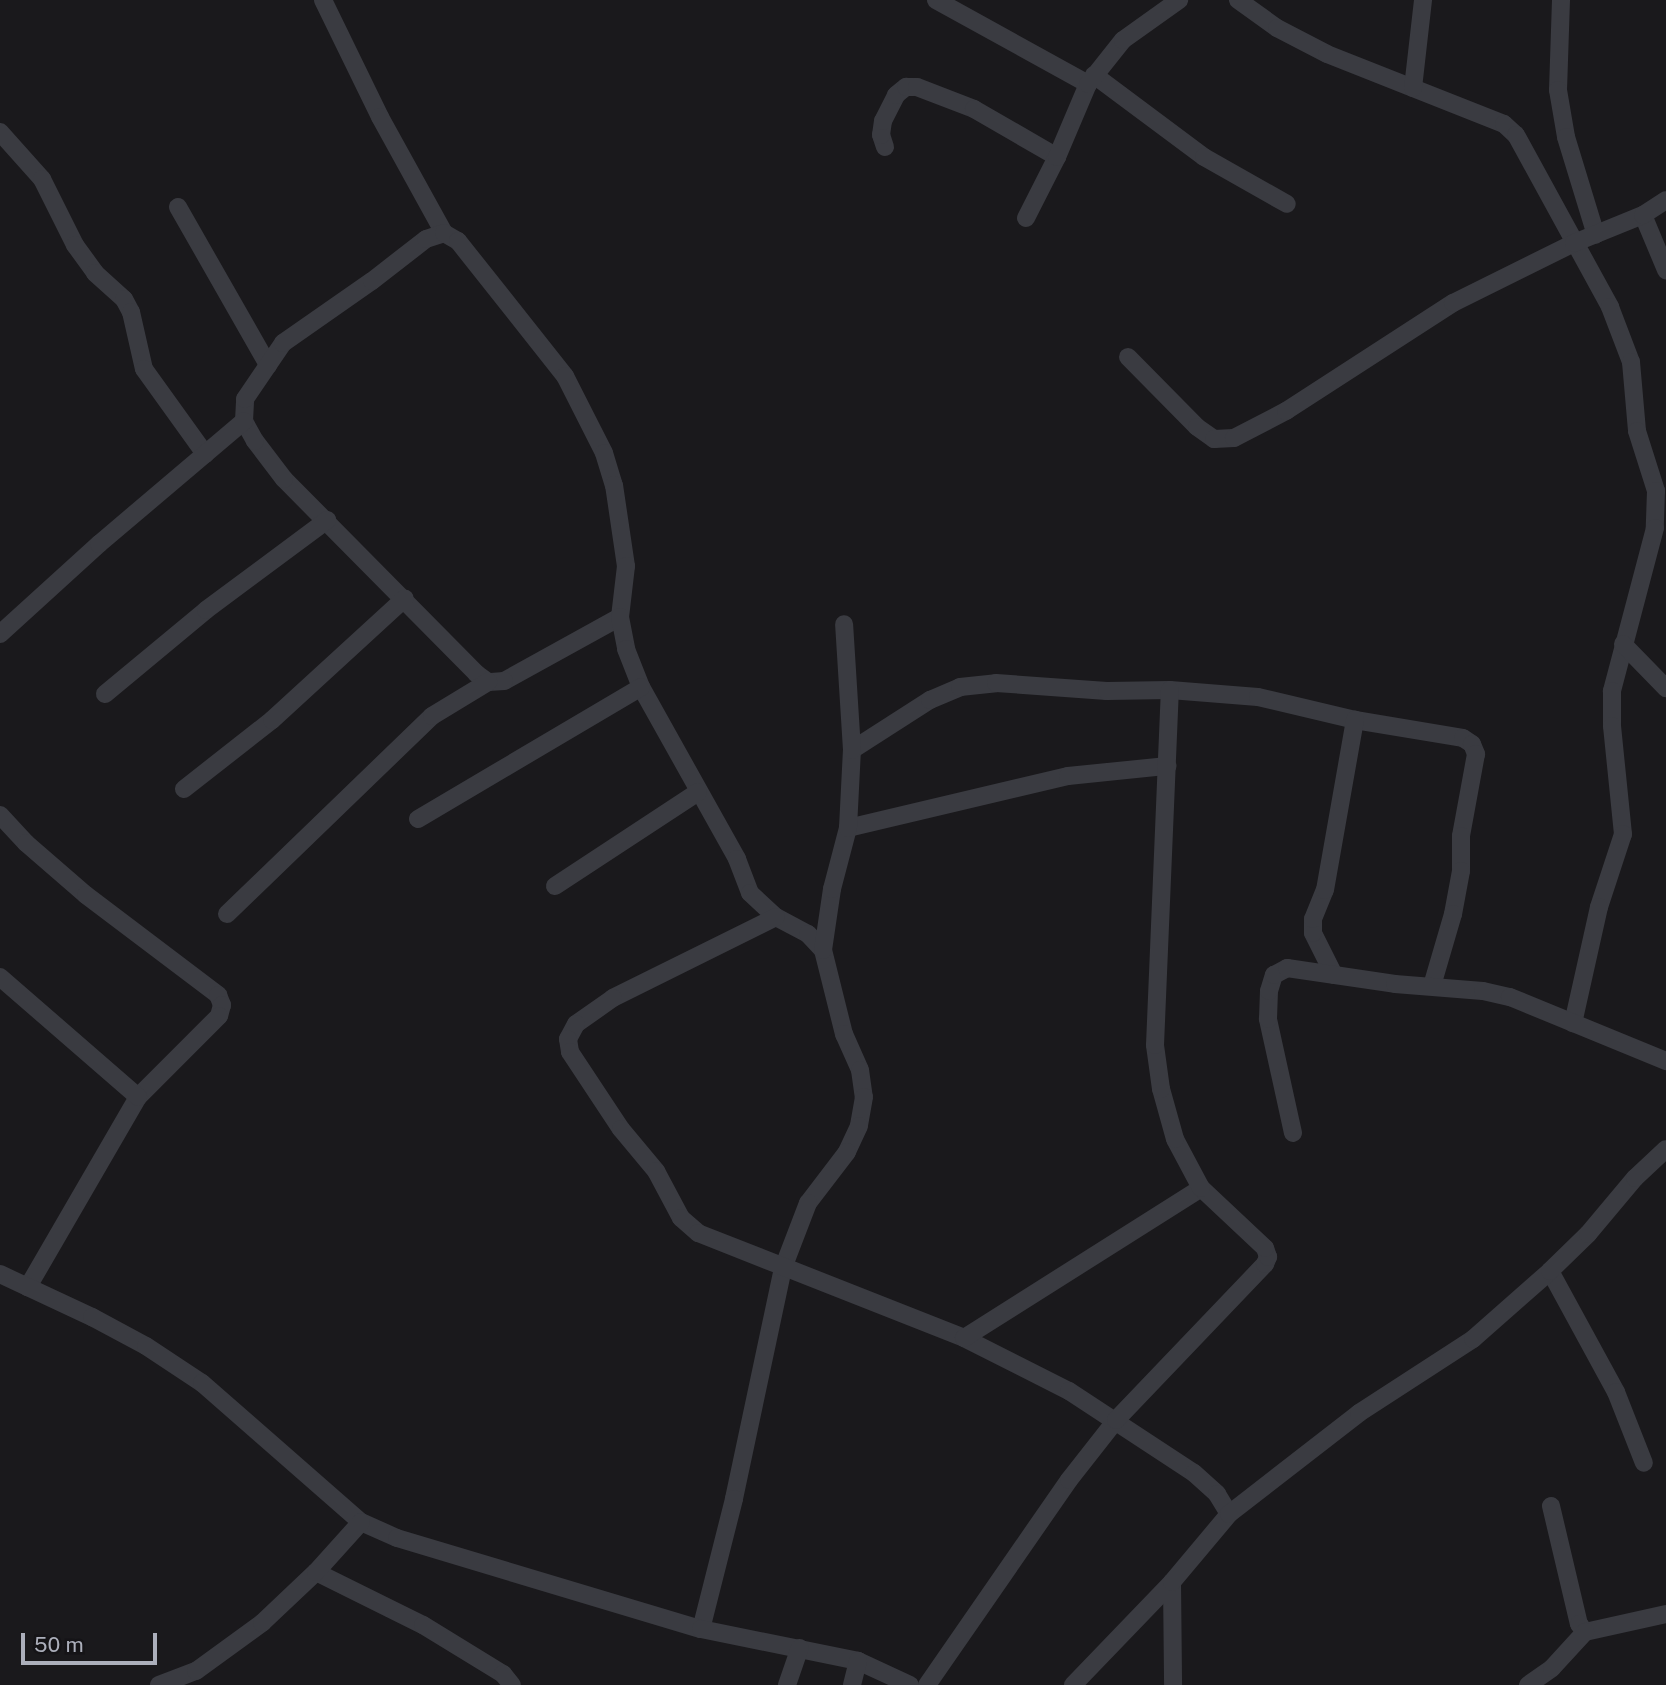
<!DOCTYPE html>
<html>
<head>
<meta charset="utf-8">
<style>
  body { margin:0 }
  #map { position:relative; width:1666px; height:1685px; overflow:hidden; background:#1a191c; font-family:"Public Sans",sans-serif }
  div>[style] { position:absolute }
  .minor>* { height:18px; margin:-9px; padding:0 9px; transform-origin:9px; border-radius:9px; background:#3a3b41 }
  span { translate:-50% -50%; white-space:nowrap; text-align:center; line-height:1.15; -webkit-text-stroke:5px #151417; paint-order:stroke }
  .scale { position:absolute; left:21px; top:1633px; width:136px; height:32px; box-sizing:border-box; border:4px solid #acafbb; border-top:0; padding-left:9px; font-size:21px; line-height:24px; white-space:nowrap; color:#acafbb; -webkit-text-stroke:5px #151417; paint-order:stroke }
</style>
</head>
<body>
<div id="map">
  <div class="minor">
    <i style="left:323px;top:0;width:130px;rotate:64deg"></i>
    <i style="left:380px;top:117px;width:132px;rotate:61.1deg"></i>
    <i style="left:936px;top:0;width:174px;rotate:28.9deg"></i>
    <i style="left:1238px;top:0;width:48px;rotate:35.7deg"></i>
    <i style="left:1277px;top:28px;width:56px;rotate:27.5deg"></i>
    <i style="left:1327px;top:54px;width:190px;rotate:21.6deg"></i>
    <i style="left:1504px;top:124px;width:16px;rotate:43deg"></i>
    <i style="left:1516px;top:135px;width:196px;rotate:61.3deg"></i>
    <i style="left:1610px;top:307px;width:59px;rotate:69.1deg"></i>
    <i style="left:1631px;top:362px;width:69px;rotate:85deg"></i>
    <i style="left:1637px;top:431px;width:63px;rotate:72.4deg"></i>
    <i style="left:1656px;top:491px;width:37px;rotate:92deg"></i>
    <i style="left:1655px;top:528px;width:169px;rotate:104.8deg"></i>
    <i style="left:1612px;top:691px;width:35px;rotate:90deg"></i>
    <i style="left:1612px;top:726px;width:109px;rotate:84.2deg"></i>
    <i style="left:1623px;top:834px;width:77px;rotate:108.2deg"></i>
    <i style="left:1599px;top:907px;width:119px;rotate:102.6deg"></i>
    <i style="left:1561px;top:0;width:90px;rotate:91.9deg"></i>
    <i style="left:1558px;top:90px;width:48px;rotate:80.3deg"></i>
    <i style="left:1566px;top:137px;width:102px;rotate:73deg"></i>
    <i style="left:1094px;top:75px;width:137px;rotate:36.7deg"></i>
    <i style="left:1204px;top:157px;width:95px;rotate:29.5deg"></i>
    <i style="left:1413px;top:88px;width:89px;rotate:-83.5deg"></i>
    <i style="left:0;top:132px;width:63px;rotate:48.2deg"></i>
    <i style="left:42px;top:179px;width:74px;rotate:63.4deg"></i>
    <i style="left:75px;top:245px;width:34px;rotate:54deg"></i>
    <i style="left:95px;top:273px;width:39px;rotate:42deg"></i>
    <i style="left:124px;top:299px;width:15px;rotate:62deg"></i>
    <i style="left:131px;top:312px;width:58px;rotate:77.2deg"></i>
    <i style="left:144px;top:369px;width:105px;rotate:54.3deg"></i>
    <i style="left:885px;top:147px;width:13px;rotate:-108deg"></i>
    <i style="left:881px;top:135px;width:14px;rotate:-82deg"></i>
    <i style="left:883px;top:121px;width:29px;rotate:-63deg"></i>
    <i style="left:896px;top:95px;width:13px;rotate:-39deg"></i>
    <i style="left:906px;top:87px;width:11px"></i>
    <i style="left:917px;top:87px;width:61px;rotate:21.1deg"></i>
    <i style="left:974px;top:109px;width:96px;rotate:30deg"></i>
    <i style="left:178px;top:207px;width:182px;rotate:60.3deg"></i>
    <i style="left:1643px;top:215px;width:60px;rotate:67.3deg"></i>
    <i style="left:1026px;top:218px;width:68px;rotate:-63.1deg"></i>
    <i style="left:1057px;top:157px;width:79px;rotate:-67deg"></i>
    <i style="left:1088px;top:84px;width:56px;rotate:-51.5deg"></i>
    <i style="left:1123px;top:40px;width:69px;rotate:-35.5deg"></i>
    <i style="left:1128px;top:357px;width:98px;rotate:45.4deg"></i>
    <i style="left:1197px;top:427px;width:21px;rotate:35deg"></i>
    <i style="left:1214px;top:439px;width:20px;rotate:-3deg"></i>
    <i style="left:1234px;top:438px;width:59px;rotate:-27.4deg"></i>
    <i style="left:1286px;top:411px;width:199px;rotate:-32.9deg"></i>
    <i style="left:1453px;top:303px;width:135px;rotate:-26.4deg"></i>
    <i style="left:1574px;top:243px;width:74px;rotate:-22.1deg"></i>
    <i style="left:1643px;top:215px;width:27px;rotate:-33deg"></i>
    <i style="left:620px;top:617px;width:132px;rotate:151.1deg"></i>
    <i style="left:504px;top:681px;width:16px;rotate:176deg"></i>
    <i style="left:488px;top:682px;width:14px;rotate:-144deg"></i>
    <i style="left:477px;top:674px;width:274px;rotate:-134.7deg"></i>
    <i style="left:284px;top:479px;width:48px;rotate:-127.3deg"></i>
    <i style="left:255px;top:441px;width:23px;rotate:-119deg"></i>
    <i style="left:244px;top:421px;width:22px;rotate:-87deg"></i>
    <i style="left:245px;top:399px;width:68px;rotate:-55.8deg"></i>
    <i style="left:283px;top:343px;width:108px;rotate:-34.9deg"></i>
    <i style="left:372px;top:281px;width:68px;rotate:-37.9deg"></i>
    <i style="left:426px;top:239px;width:19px;rotate:-18deg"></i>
    <i style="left:444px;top:233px;width:16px;rotate:30deg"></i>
    <i style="left:458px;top:241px;width:172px;rotate:51.6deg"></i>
    <i style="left:565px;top:376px;width:86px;rotate:63.1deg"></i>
    <i style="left:604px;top:453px;width:34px;rotate:73deg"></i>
    <i style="left:614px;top:485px;width:82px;rotate:81.6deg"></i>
    <i style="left:626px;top:566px;width:51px;rotate:96.7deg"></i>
    <i style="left:620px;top:617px;width:33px;rotate:79deg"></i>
    <i style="left:626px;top:649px;width:41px;rotate:68.5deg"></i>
    <i style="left:641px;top:687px;width:197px;rotate:60.8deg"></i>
    <i style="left:737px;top:859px;width:36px;rotate:69deg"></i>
    <i style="left:750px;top:893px;width:35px;rotate:43deg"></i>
    <i style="left:776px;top:917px;width:36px;rotate:28deg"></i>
    <i style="left:808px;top:934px;width:22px;rotate:47deg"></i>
    <i style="left:823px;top:950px;width:87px;rotate:76deg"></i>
    <i style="left:844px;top:1034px;width:39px;rotate:66deg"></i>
    <i style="left:860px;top:1070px;width:27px;rotate:82deg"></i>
    <i style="left:864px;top:1097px;width:29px;rotate:100deg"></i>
    <i style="left:859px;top:1126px;width:29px;rotate:115deg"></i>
    <i style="left:847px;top:1152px;width:64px;rotate:127.4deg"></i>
    <i style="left:808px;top:1203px;width:70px;rotate:111deg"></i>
    <i style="left:783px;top:1268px;width:236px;rotate:102deg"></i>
    <i style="left:734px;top:1499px;width:134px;rotate:104.2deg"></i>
    <i style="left:0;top:634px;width:134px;rotate:-42.3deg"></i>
    <i style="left:99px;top:544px;width:190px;rotate:-40.3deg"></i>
    <i style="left:1623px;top:644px;width:62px;rotate:45.7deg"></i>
    <i style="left:105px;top:694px;width:131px;rotate:-39.7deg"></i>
    <i style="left:206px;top:610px;width:151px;rotate:-36.6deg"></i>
    <i style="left:852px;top:750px;width:93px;rotate:-32.7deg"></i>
    <i style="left:930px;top:700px;width:33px;rotate:-23deg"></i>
    <i style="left:960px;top:687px;width:36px;rotate:-6deg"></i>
    <i style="left:996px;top:683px;width:111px;rotate:4.1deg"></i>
    <i style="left:1107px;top:691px;width:63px;rotate:-0.9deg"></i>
    <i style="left:1170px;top:690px;width:88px;rotate:4.5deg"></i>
    <i style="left:1258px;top:697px;width:100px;rotate:13.3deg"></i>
    <i style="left:1355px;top:720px;width:109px;rotate:9.5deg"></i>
    <i style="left:1463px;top:738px;width:11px;rotate:34deg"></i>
    <i style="left:1472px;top:744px;width:11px;rotate:68deg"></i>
    <i style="left:1476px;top:754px;width:83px;rotate:100.4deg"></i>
    <i style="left:1461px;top:836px;width:35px;rotate:90deg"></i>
    <i style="left:1461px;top:871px;width:44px;rotate:100.5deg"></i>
    <i style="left:1453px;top:914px;width:75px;rotate:106.3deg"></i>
    <i style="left:184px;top:789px;width:112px;rotate:-38.1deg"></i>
    <i style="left:272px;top:720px;width:180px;rotate:-42.5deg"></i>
    <i style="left:0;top:815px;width:38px;rotate:47deg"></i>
    <i style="left:26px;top:843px;width:79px;rotate:40.9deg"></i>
    <i style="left:86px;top:895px;width:166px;rotate:37.1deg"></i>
    <i style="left:218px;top:995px;width:11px;rotate:68deg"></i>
    <i style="left:222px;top:1005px;width:11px;rotate:105deg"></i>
    <i style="left:219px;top:1016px;width:115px;rotate:135deg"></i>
    <i style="left:138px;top:1097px;width:220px;rotate:120.1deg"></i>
    <i style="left:418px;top:819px;width:259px;rotate:-30.6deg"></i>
    <i style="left:848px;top:828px;width:226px;rotate:-13.3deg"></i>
    <i style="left:1068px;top:776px;width:100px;rotate:-5.8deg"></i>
    <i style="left:555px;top:886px;width:171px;rotate:-33.3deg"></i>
    <i style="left:227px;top:914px;width:285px;rotate:-44deg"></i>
    <i style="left:432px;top:716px;width:66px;rotate:-31.3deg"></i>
    <i style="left:776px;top:917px;width:182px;rotate:153.6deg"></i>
    <i style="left:613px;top:998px;width:45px;rotate:144.9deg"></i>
    <i style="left:576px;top:1024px;width:17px;rotate:118deg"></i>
    <i style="left:568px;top:1039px;width:13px;rotate:81deg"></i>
    <i style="left:570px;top:1052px;width:92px;rotate:56.5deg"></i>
    <i style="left:621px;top:1129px;width:55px;rotate:50.2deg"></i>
    <i style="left:656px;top:1171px;width:53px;rotate:62deg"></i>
    <i style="left:681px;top:1218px;width:23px;rotate:41deg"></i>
    <i style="left:698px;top:1233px;width:286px;rotate:21.5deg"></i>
    <i style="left:964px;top:1338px;width:118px;rotate:26.8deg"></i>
    <i style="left:1069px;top:1391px;width:149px;rotate:33.3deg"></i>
    <i style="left:1194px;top:1473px;width:31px;rotate:42deg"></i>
    <i style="left:1217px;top:1494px;width:23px;rotate:59deg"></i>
    <i style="left:823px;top:950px;width:62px;rotate:-81.6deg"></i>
    <i style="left:832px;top:889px;width:63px;rotate:-75.3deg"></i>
    <i style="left:848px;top:828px;width:78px;rotate:-87.1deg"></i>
    <i style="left:852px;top:750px;width:126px;rotate:-93.6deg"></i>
    <i style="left:1334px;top:975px;width:47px;rotate:-116.6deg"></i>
    <i style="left:1313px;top:933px;width:14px;rotate:-90deg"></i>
    <i style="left:1313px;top:919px;width:31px;rotate:-68deg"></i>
    <i style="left:1325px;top:890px;width:173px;rotate:-80deg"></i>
    <i style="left:0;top:977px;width:183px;rotate:41deg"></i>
    <i style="left:1293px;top:1133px;width:117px;rotate:-102.4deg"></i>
    <i style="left:1268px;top:1019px;width:28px;rotate:-88deg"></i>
    <i style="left:1269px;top:991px;width:17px;rotate:-73deg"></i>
    <i style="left:1274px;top:975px;width:15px;rotate:-28deg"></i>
    <i style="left:1287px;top:968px;width:109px;rotate:8.4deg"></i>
    <i style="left:1395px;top:984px;width:88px;rotate:4.5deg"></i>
    <i style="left:1483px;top:991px;width:28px;rotate:13deg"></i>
    <i style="left:1510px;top:997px;width:169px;rotate:22.3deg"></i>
    <i style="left:1550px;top:1271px;width:138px;rotate:61.4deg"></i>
    <i style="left:1616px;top:1392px;width:76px;rotate:68.5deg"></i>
    <i style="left:0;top:1274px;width:102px;rotate:25.1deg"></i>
    <i style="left:92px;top:1317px;width:61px;rotate:28.2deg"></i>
    <i style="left:146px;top:1346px;width:67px;rotate:33.5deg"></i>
    <i style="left:202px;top:1383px;width:211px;rotate:41.2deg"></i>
    <i style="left:361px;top:1522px;width:39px;rotate:24deg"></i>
    <i style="left:397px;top:1538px;width:317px;rotate:16.7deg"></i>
    <i style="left:701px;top:1629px;width:160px;rotate:11.5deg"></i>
    <i style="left:858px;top:1661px;width:57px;rotate:24.8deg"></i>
    <i style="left:964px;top:1338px;width:280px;rotate:-32.3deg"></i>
    <i style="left:1551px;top:1506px;width:121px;rotate:76.7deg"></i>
    <i style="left:1579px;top:1624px;width:10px;rotate:53deg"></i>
    <i style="left:1585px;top:1632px;width:83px;rotate:-12.5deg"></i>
    <i style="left:316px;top:1572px;width:119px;rotate:26.4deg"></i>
    <i style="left:423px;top:1625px;width:94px;rotate:31.5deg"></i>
    <i style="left:503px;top:1674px;width:14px;rotate:51deg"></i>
    <i style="left:1172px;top:1582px;width:103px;rotate:89.4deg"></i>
    <i style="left:159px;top:1685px;width:40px;rotate:-21deg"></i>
    <i style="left:196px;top:1671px;width:82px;rotate:-36deg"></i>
    <i style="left:262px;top:1623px;width:74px;rotate:-43.4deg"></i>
    <i style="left:316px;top:1572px;width:67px;rotate:-48deg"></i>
    <i style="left:787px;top:1685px;width:39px;rotate:-71deg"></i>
    <i style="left:852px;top:1685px;width:25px;rotate:-76deg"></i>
    <i style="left:927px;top:1685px;width:249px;rotate:-55.3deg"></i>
    <i style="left:1069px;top:1480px;width:76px;rotate:-51.9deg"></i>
    <i style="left:1116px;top:1420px;width:216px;rotate:-46.3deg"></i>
    <i style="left:1265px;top:1264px;width:8px;rotate:-67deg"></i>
    <i style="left:1268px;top:1257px;width:9px;rotate:-108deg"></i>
    <i style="left:1265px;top:1248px;width:88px;rotate:-136.8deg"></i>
    <i style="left:1201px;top:1188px;width:55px;rotate:-118deg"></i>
    <i style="left:1175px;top:1139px;width:52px;rotate:-105.6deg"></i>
    <i style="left:1161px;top:1089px;width:44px;rotate:-97.8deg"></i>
    <i style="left:1155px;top:1045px;width:355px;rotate:-87.6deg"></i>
    <i style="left:1073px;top:1685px;width:143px;rotate:-46.1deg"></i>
    <i style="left:1172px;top:1582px;width:89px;rotate:-50deg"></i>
    <i style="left:1229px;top:1514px;width:165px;rotate:-37.8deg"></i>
    <i style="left:1359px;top:1413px;width:136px;rotate:-33deg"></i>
    <i style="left:1473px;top:1339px;width:103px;rotate:-41.4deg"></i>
    <i style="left:1550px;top:1271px;width:53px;rotate:-44.2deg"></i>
    <i style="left:1588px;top:1234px;width:73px;rotate:-50deg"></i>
    <i style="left:1635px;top:1178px;width:42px;rotate:-43.1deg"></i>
    <i style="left:1528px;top:1685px;width:29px;rotate:-35deg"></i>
    <i style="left:1552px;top:1668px;width:49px;rotate:-47.5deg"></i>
  </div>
  <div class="scale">50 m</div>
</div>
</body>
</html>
